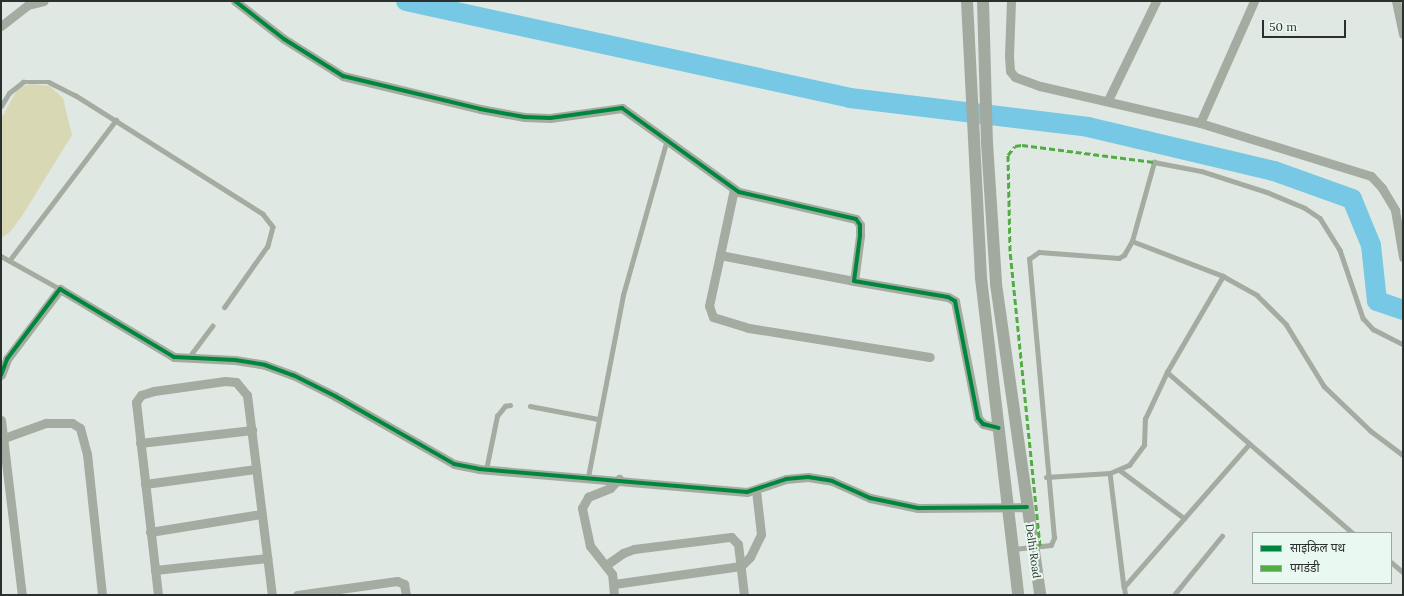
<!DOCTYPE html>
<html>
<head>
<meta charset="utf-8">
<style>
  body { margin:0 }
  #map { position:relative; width:1404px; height:596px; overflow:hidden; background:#e0e8e3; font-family:Lora,"Noto Sans Devanagari",serif }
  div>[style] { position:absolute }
  .green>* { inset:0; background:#d9d8b5 }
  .river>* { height:20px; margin:-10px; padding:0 10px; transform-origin:10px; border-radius:10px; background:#77c8e4 }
  .service>* { height:4.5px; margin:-2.25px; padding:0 2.25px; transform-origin:2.25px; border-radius:2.25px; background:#a4aba1 }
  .minor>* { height:9px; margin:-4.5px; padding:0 4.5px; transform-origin:4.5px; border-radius:4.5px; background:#a4aba1 }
  .secondary>* { height:12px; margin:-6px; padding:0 6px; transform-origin:6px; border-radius:6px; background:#a2aaa0 }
  .quiet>* { height:3px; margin-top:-1.5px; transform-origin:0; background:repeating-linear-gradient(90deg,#53ab44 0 6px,transparent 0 9px) }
  .cycleway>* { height:4px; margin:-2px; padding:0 2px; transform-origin:2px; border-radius:2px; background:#00873e }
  span { translate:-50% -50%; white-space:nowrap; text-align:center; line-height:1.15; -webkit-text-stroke:4px #e9f8f0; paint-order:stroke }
  .street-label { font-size:11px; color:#2a302d }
  .frame { position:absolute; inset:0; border:2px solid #2a302d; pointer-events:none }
  .legend { position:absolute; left:1252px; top:532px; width:140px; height:52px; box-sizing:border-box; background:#e9f8f0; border:1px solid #9da8a2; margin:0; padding:5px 7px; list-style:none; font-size:12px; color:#2a302d }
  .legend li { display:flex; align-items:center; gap:8px; height:20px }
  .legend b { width:20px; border:1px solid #9da8a2 }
  .scale { position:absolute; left:1262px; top:20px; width:84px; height:18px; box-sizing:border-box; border:2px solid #2a302d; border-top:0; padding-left:5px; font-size:12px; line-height:14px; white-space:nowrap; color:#2a302d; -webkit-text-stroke:3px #e9f8f0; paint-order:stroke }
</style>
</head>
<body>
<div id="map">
  <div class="green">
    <i style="clip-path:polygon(31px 84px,50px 86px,63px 98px,72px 135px,22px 216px,10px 232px,1px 238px,1px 119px,18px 88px)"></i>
  </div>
  <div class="river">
    <i style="left:406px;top:1px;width:454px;rotate:12.3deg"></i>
    <i style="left:850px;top:98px;width:240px;rotate:6.9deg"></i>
    <i style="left:1088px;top:127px;width:191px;rotate:13.3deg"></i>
    <i style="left:1274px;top:171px;width:83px;rotate:19.7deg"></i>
    <i style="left:1352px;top:199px;width:50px;rotate:67.6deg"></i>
    <i style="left:1371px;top:245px;width:56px;rotate:83.9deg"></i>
    <i style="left:1377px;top:301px;width:28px;rotate:19deg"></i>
  </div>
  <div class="service">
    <i style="left:1px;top:106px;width:15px;rotate:-58deg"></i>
    <i style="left:9px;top:93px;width:18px;rotate:-38deg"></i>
    <i style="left:23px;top:82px;width:26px"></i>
    <i style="left:49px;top:82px;width:29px;rotate:27deg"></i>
    <i style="left:75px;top:95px;width:222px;rotate:32.3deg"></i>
    <i style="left:263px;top:214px;width:16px;rotate:52deg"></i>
    <i style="left:273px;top:227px;width:20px;rotate:105deg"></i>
    <i style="left:268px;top:246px;width:75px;rotate:125.2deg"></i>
    <i style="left:1132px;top:241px;width:97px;rotate:21deg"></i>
    <i style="left:1223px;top:276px;width:39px;rotate:29deg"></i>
    <i style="left:1257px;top:295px;width:41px;rotate:45deg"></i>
    <i style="left:1286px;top:324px;width:73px;rotate:58.5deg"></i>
    <i style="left:1324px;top:386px;width:65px;rotate:43.8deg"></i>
    <i style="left:1371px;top:431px;width:40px;rotate:37deg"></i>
    <i style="left:1px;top:256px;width:68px;rotate:29.2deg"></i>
    <i style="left:9px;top:261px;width:177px;rotate:-52.8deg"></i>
    <i style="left:189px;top:357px;width:39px;rotate:-53deg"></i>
    <i style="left:1167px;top:372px;width:246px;rotate:40.9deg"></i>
    <i style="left:530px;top:406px;width:69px;rotate:10.8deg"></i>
    <i style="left:486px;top:470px;width:55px;rotate:-78.5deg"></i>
    <i style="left:497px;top:416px;width:13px;rotate:-51deg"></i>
    <i style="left:505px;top:406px;width:5px;rotate:-11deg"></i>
    <i style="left:1121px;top:471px;width:79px;rotate:36.7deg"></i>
    <i style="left:1110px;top:473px;width:115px;rotate:83deg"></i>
    <i style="left:588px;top:477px;width:185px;rotate:-79.1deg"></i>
    <i style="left:623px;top:295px;width:161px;rotate:-74.2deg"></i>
    <i style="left:1046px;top:477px;width:64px;rotate:-3.6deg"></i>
    <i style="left:1110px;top:473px;width:21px;rotate:-23deg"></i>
    <i style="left:1129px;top:465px;width:25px;rotate:-53deg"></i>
    <i style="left:1144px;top:445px;width:26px;rotate:-88deg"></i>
    <i style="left:1145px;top:419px;width:52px;rotate:-64.9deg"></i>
    <i style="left:1167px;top:372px;width:111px;rotate:-59.7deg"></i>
    <i style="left:1013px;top:549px;width:38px;rotate:-6deg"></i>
    <i style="left:1051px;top:545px;width:8px;rotate:-67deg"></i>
    <i style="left:1054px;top:538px;width:280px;rotate:-95.1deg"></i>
    <i style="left:1029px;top:259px;width:12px;rotate:-35deg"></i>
    <i style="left:1039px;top:252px;width:80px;rotate:4.3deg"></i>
    <i style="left:1119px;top:258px;width:6px;rotate:-31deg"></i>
    <i style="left:1124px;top:255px;width:16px;rotate:-60deg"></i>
    <i style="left:1132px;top:241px;width:82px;rotate:-74.4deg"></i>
    <i style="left:1154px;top:162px;width:48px;rotate:10.8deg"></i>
    <i style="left:1201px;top:171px;width:69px;rotate:17.7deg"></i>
    <i style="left:1267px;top:192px;width:41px;rotate:22.8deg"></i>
    <i style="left:1305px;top:208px;width:18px;rotate:34deg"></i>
    <i style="left:1320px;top:218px;width:38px;rotate:58deg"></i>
    <i style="left:1340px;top:250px;width:72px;rotate:71.3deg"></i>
    <i style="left:1363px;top:318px;width:15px;rotate:48deg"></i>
    <i style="left:1373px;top:329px;width:34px;rotate:27deg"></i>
    <i style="left:1391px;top:562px;width:16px;rotate:40deg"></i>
    <i style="left:1125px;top:595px;width:8px;rotate:-97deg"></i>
    <i style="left:1124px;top:587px;width:190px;rotate:-48.8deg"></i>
    <i style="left:1174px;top:595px;width:76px;rotate:-50.9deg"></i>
  </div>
  <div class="minor">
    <i style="left:235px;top:1px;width:62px;rotate:37.8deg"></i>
    <i style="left:284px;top:39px;width:70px;rotate:32.1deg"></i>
    <i style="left:343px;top:76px;width:141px;rotate:13.5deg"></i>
    <i style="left:480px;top:109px;width:45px;rotate:10.3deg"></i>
    <i style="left:524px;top:117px;width:26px;rotate:2deg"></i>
    <i style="left:550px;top:118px;width:73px;rotate:-7.9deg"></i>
    <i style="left:622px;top:108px;width:144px;rotate:35.7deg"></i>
    <i style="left:739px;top:192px;width:120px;rotate:13deg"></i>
    <i style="left:856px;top:219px;width:7px;rotate:56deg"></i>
    <i style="left:860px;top:225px;width:11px;rotate:90deg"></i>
    <i style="left:860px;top:236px;width:45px;rotate:97.6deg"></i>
    <i style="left:854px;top:281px;width:95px;rotate:9.7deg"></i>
    <i style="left:948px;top:297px;width:8px;rotate:30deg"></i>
    <i style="left:955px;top:301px;width:119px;rotate:78.9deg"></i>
    <i style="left:978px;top:418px;width:8px;rotate:50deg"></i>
    <i style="left:983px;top:424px;width:16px;rotate:14deg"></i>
    <i style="left:1011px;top:1px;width:55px;rotate:92.1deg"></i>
    <i style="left:1009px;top:56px;width:15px;rotate:86deg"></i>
    <i style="left:1010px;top:71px;width:8px;rotate:50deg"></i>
    <i style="left:1015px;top:77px;width:27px;rotate:20deg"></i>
    <i style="left:1040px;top:86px;width:164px;rotate:13deg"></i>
    <i style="left:1200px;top:123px;width:179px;rotate:17.2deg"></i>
    <i style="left:1371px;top:176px;width:16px;rotate:47deg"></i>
    <i style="left:1382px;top:188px;width:26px;rotate:59deg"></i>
    <i style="left:1395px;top:210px;width:48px;rotate:80.3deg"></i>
    <i style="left:1396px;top:1px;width:34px;rotate:78deg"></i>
    <i style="left:1px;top:26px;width:34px;rotate:-38deg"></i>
    <i style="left:28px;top:5px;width:16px;rotate:-14deg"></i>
    <i style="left:1108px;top:100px;width:110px;rotate:-64.1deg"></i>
    <i style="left:1200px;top:123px;width:133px;rotate:-66.1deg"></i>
    <i style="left:734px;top:189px;width:67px;rotate:102deg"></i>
    <i style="left:720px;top:255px;width:136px;rotate:11deg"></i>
    <i style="left:720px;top:255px;width:52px;rotate:102.2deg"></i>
    <i style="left:709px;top:306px;width:12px;rotate:70deg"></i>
    <i style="left:713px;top:317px;width:38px;rotate:17deg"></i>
    <i style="left:749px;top:328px;width:183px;rotate:9.1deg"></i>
    <i style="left:1px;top:375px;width:17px;rotate:-69deg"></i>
    <i style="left:7px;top:359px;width:88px;rotate:-52.9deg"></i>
    <i style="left:60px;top:289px;width:133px;rotate:30.8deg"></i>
    <i style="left:174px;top:357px;width:61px;rotate:2.8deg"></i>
    <i style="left:235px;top:360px;width:30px;rotate:9deg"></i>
    <i style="left:265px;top:365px;width:30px;rotate:20deg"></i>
    <i style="left:293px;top:375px;width:47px;rotate:26.6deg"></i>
    <i style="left:335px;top:396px;width:137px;rotate:29.7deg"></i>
    <i style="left:454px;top:464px;width:25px;rotate:11deg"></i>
    <i style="left:479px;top:469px;width:269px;rotate:4.9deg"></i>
    <i style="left:747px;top:492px;width:41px;rotate:-18.4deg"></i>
    <i style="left:786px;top:479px;width:22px;rotate:-5deg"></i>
    <i style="left:808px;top:477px;width:24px;rotate:9deg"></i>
    <i style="left:832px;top:481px;width:42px;rotate:24.1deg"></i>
    <i style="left:870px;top:498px;width:49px;rotate:11.8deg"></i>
    <i style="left:918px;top:508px;width:109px;rotate:-0.5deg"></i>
    <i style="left:1px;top:420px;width:176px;rotate:83.2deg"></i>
    <i style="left:4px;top:438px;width:45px;rotate:-19.7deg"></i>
    <i style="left:46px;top:423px;width:26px"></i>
    <i style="left:72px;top:423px;width:9px;rotate:32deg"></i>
    <i style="left:80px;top:428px;width:27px;rotate:75deg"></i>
    <i style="left:87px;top:454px;width:142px;rotate:83.9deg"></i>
    <i style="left:140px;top:443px;width:113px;rotate:-6.6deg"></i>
    <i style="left:145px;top:484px;width:112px;rotate:-7.7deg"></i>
    <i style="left:150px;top:532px;width:112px;rotate:-9.2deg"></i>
    <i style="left:606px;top:565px;width:21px;rotate:-35deg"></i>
    <i style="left:623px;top:553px;width:12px;rotate:-20deg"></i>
    <i style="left:634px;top:549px;width:98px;rotate:-7.1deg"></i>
    <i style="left:731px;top:537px;width:10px;rotate:45deg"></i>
    <i style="left:738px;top:544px;width:51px;rotate:83.3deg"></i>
    <i style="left:155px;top:570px;width:113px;rotate:-6.1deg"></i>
    <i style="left:614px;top:584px;width:128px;rotate:-8.1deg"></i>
    <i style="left:741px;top:566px;width:13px;rotate:-45deg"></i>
    <i style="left:750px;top:557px;width:25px;rotate:-64deg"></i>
    <i style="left:761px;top:534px;width:44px;rotate:-96.5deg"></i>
    <i style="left:158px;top:595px;width:194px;rotate:-96.5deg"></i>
    <i style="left:136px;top:402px;width:9px;rotate:-54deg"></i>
    <i style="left:141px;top:395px;width:14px;rotate:-17deg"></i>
    <i style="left:154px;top:391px;width:72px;rotate:-8deg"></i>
    <i style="left:225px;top:381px;width:11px;rotate:5deg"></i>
    <i style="left:236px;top:382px;width:17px;rotate:50deg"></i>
    <i style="left:247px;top:395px;width:202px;rotate:82.9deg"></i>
    <i style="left:297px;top:595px;width:101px;rotate:-8deg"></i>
    <i style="left:397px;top:581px;width:8px;rotate:23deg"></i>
    <i style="left:404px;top:584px;width:11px;rotate:80deg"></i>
    <i style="left:614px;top:595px;width:21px;rotate:-95deg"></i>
    <i style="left:612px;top:574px;width:36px;rotate:-128deg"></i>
    <i style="left:590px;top:546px;width:39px;rotate:-102deg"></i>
    <i style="left:582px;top:508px;width:13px;rotate:-61deg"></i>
    <i style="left:588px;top:497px;width:24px;rotate:-22deg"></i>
    <i style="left:610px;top:488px;width:13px;rotate:-45deg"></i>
  </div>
  <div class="secondary">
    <i style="left:967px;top:1px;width:277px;rotate:87.1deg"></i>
    <i style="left:981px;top:278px;width:319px;rotate:83.3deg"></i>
    <i style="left:983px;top:1px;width:142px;rotate:88.4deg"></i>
    <i style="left:987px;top:143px;width:141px;rotate:86.3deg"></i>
    <i style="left:996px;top:284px;width:314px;rotate:81.9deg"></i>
  </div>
  <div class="quiet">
    <i style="left:1040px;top:546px;width:297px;rotate:-95.8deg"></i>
    <i style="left:1010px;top:251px;width:96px;rotate:-91.2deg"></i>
    <i style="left:1008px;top:155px;width:11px;rotate:-52deg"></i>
    <i style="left:1015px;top:146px;width:7px;rotate:-8deg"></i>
    <i style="left:1022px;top:145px;width:133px;rotate:7.3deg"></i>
  </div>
  <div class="cycleway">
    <i style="left:235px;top:1px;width:62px;rotate:37.8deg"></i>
    <i style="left:284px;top:39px;width:70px;rotate:32.1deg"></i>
    <i style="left:343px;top:76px;width:141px;rotate:13.5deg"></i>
    <i style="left:480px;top:109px;width:45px;rotate:10.3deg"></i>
    <i style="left:524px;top:117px;width:26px;rotate:2deg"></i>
    <i style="left:550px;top:118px;width:73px;rotate:-7.9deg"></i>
    <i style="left:622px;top:108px;width:144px;rotate:35.7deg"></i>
    <i style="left:739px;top:192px;width:120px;rotate:13deg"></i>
    <i style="left:856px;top:219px;width:7px;rotate:56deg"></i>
    <i style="left:860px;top:225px;width:11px;rotate:90deg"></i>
    <i style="left:860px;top:236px;width:45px;rotate:97.6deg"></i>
    <i style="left:854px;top:281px;width:95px;rotate:9.7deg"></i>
    <i style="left:948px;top:297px;width:8px;rotate:30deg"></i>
    <i style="left:955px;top:301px;width:119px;rotate:78.9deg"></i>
    <i style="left:978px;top:418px;width:8px;rotate:50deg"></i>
    <i style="left:983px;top:424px;width:16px;rotate:14deg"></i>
    <i style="left:1px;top:375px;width:17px;rotate:-69deg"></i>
    <i style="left:7px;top:359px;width:88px;rotate:-52.9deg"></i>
    <i style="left:60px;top:289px;width:133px;rotate:30.8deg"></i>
    <i style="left:174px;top:357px;width:61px;rotate:2.8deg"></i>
    <i style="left:235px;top:360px;width:30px;rotate:9deg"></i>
    <i style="left:265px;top:365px;width:30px;rotate:20deg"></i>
    <i style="left:293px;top:375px;width:47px;rotate:26.6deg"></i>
    <i style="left:335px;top:396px;width:137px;rotate:29.7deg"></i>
    <i style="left:454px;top:464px;width:25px;rotate:11deg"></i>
    <i style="left:479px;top:469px;width:269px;rotate:4.9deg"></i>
    <i style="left:747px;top:492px;width:41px;rotate:-18.4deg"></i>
    <i style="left:786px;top:479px;width:22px;rotate:-5deg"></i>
    <i style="left:808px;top:477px;width:24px;rotate:9deg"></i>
    <i style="left:832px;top:481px;width:42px;rotate:24.1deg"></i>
    <i style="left:870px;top:498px;width:49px;rotate:11.8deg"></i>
    <i style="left:918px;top:508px;width:109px;rotate:-0.5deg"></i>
  </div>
  <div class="street-label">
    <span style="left:1033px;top:551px;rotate:82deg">Delhi Road</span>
  </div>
  <div class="frame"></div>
  <ul class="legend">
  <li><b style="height:5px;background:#00873e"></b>साइकिल पथ</li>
  <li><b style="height:5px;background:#53ab44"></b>पगडंडी</li>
  </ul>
  <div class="scale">50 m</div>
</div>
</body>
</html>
